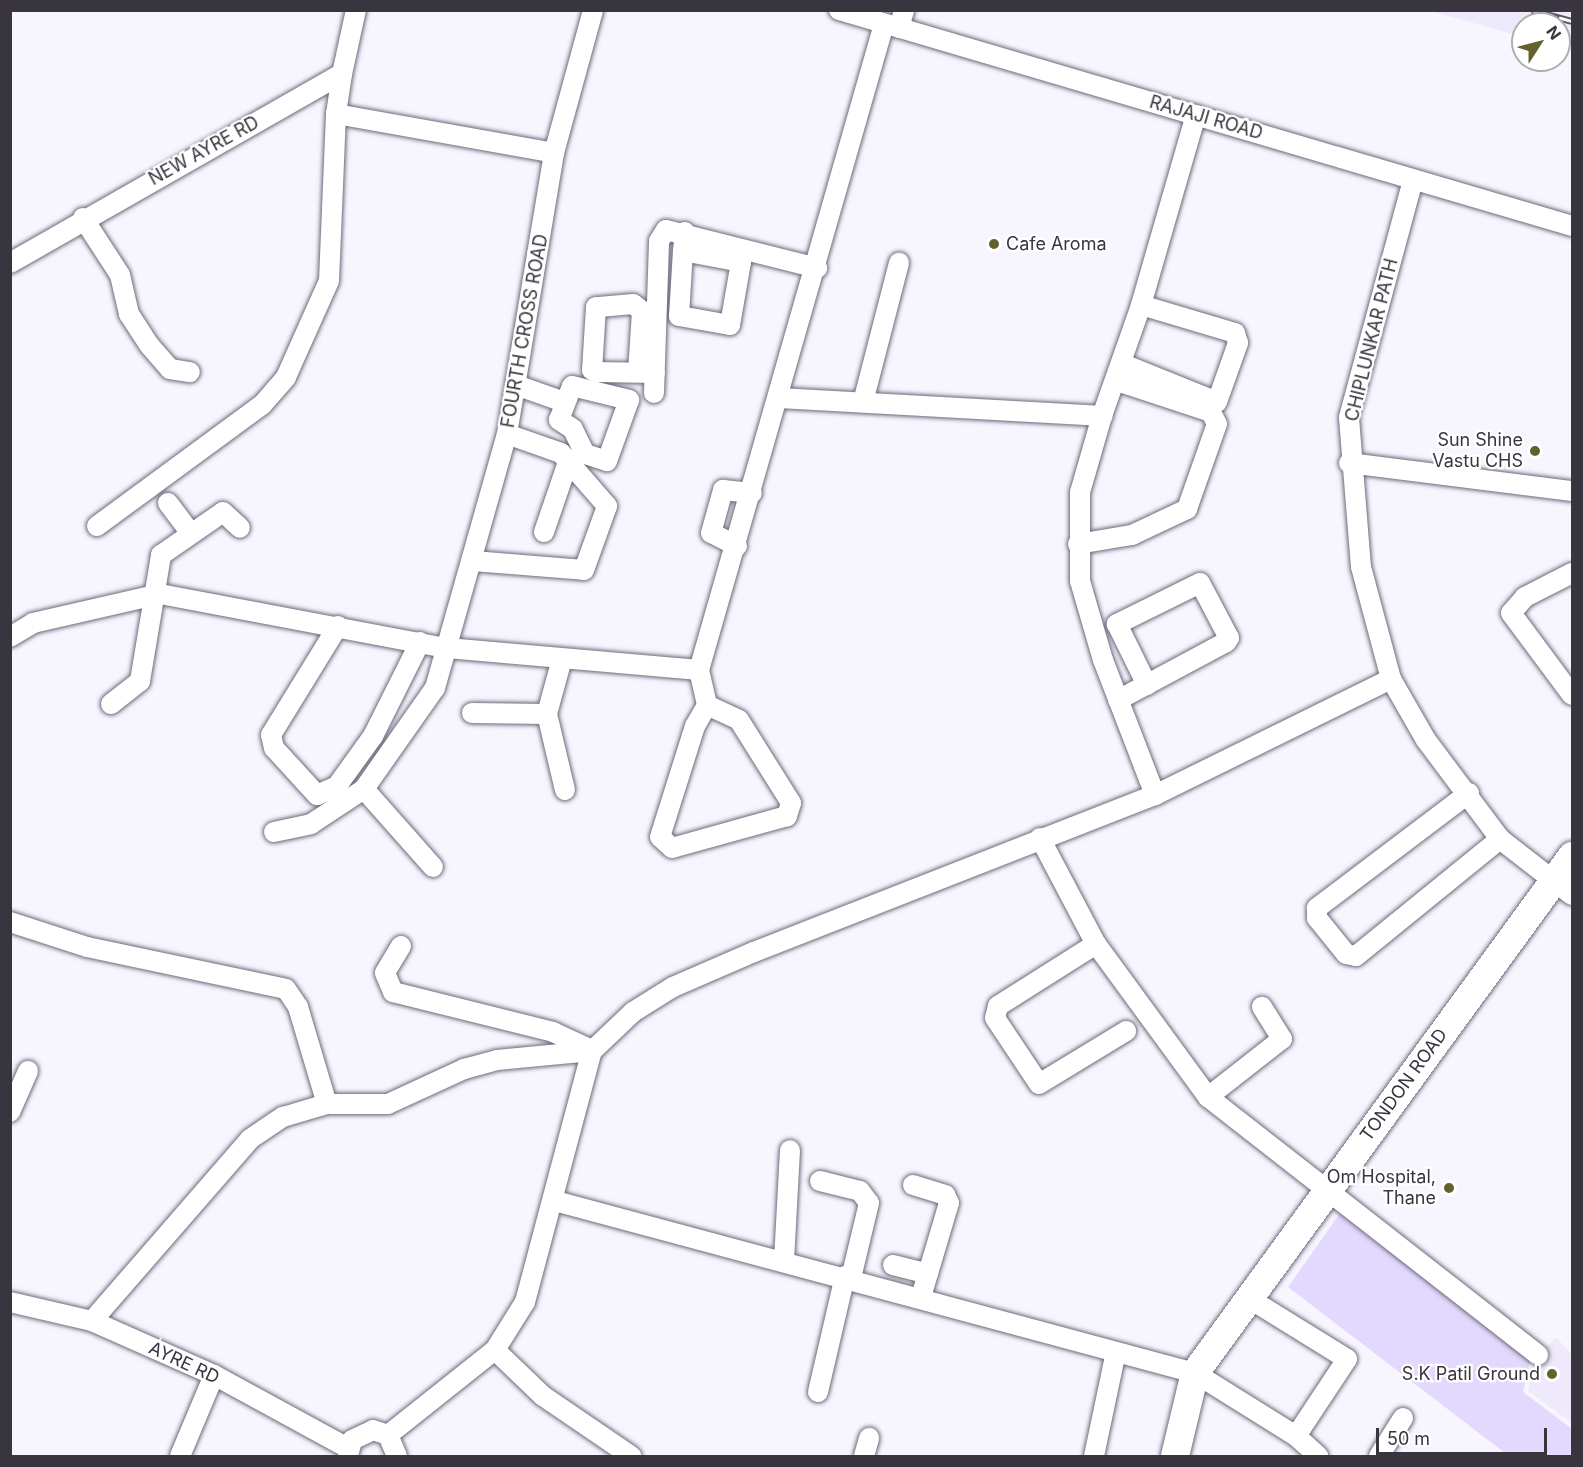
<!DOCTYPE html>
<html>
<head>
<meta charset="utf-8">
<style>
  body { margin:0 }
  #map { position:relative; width:1583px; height:1467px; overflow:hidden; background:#f7f5fe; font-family:Inter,sans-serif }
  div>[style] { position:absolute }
  .built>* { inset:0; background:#eee9fb }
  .green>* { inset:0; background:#e3d8fd }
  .roads { filter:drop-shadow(0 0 2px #6e697c) drop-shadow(0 0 2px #6e697c) }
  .street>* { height:20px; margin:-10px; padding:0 10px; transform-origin:10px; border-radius:10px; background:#fff }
  .secondary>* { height:28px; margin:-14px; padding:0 14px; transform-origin:14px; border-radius:14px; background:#fff }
  .rail>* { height:7px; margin-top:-3.5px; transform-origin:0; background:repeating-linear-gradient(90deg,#fff 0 14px,#5a5760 0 28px); box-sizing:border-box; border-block:2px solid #5a5760 }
  .dots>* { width:16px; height:16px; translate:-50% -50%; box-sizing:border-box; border:3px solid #fff; border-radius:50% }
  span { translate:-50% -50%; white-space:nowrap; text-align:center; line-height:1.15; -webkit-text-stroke:4.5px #fff; paint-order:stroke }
  .street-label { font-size:18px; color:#38353e }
  .poi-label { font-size:18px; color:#38353e }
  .left { translate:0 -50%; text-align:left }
  .right { translate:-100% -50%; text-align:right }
  .frame { position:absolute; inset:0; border:12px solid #38353e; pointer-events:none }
  .north { position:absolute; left:1511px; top:12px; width:60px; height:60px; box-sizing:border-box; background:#fff; border:2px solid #afaeb2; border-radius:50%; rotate:54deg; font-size:16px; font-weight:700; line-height:24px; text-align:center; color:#38353e }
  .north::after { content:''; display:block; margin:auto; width:21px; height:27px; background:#63622e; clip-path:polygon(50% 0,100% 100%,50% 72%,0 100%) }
  .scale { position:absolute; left:1376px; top:1428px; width:171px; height:27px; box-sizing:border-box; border:3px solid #38353e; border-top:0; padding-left:8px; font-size:18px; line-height:21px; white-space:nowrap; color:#38353e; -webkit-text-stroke:4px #fff; paint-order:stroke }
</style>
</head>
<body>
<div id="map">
  <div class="built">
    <i style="clip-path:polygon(1431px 11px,1572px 11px,1572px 51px,1559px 47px,1559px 24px,1523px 24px,1523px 37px)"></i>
    <i style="clip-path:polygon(1556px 1337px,1572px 1355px,1572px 1423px,1528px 1391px,1536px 1358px)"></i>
  </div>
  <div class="green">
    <i style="clip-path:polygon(1343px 1209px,1531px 1357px,1523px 1392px,1572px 1429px,1572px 1456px,1509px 1456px,1288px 1287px)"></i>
  </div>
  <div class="roads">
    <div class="street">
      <i style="left:839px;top:10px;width:764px;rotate:16.42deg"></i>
      <i style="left:899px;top:28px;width:19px;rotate:-74deg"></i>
      <i style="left:342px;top:74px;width:40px;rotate:98.5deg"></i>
      <i style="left:336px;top:114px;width:221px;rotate:10.1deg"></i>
      <i style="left:1413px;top:180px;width:246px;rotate:105.1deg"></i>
      <i style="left:1349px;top:418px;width:149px;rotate:85.4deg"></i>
      <i style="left:1361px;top:567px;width:116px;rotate:75deg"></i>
      <i style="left:1391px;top:679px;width:70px;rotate:60.2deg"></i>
      <i style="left:1426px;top:740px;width:124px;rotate:53.2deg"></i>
      <i style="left:1500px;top:839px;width:91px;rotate:37.9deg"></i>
      <i style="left:83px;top:218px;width:68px;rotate:57deg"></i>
      <i style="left:120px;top:275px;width:40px;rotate:77deg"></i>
      <i style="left:129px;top:314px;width:38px;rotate:57deg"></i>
      <i style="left:150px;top:346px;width:30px;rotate:49deg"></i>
      <i style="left:170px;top:369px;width:20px;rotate:9deg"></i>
      <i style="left:683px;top:251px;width:59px;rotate:10.7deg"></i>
      <i style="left:741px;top:262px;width:64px;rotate:99.9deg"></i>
      <i style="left:730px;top:325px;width:52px;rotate:-170deg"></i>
      <i style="left:679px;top:316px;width:65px;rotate:-86.5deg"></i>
      <i style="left:683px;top:251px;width:10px;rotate:-84deg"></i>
      <i style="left:684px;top:241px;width:9px;rotate:-84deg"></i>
      <i style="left:10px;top:263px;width:382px;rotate:-29.7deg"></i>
      <i style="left:342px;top:74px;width:66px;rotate:-77.7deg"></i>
      <i style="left:1123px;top:364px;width:101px;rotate:22deg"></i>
      <i style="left:1217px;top:402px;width:63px;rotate:-70.4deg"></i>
      <i style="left:1238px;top:343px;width:10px;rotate:-107deg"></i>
      <i style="left:1235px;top:333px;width:98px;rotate:-163.4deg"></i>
      <i style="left:638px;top:372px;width:61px;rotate:-86.2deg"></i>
      <i style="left:642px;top:311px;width:11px;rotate:-142deg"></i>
      <i style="left:633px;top:304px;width:37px;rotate:175deg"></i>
      <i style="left:596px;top:307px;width:63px;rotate:93.6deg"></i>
      <i style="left:592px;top:370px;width:5px;rotate:22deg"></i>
      <i style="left:597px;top:372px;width:58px;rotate:1deg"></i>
      <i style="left:516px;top:385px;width:51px;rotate:19.5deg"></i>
      <i style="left:572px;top:386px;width:59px;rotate:13.8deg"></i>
      <i style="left:629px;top:400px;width:65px;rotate:109.8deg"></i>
      <i style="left:607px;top:461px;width:23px;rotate:-162deg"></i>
      <i style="left:585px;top:454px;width:28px;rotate:-116deg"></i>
      <i style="left:573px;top:429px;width:17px;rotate:-147deg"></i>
      <i style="left:559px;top:420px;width:36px;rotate:-69deg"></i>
      <i style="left:654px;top:393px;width:152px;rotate:-88.1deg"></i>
      <i style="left:659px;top:241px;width:13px;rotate:-58deg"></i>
      <i style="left:666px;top:230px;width:156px;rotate:14.1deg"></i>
      <i style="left:780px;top:398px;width:323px;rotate:3.2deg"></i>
      <i style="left:1102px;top:416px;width:118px;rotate:-70.6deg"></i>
      <i style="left:1141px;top:305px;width:198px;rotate:-73.9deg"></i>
      <i style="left:863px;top:402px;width:144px;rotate:-75.5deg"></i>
      <i style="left:1102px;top:416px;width:79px;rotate:106.1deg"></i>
      <i style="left:1080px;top:492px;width:89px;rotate:90deg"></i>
      <i style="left:1080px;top:581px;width:82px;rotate:73.8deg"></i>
      <i style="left:1103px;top:660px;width:145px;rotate:68.9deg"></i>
      <i style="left:1349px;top:463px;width:225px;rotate:7.2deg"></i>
      <i style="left:168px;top:503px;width:38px;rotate:53deg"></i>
      <i style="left:97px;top:526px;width:205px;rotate:-36.3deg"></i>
      <i style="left:262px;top:405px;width:37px;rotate:-49deg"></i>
      <i style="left:286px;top:377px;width:105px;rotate:-65.9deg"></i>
      <i style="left:329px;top:281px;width:167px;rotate:-87.6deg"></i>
      <i style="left:544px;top:532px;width:77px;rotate:-71.1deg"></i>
      <i style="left:1078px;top:544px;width:55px;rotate:-9.5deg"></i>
      <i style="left:1132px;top:535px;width:61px;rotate:-25.3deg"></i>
      <i style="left:1187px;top:509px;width:90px;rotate:-70.6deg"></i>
      <i style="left:1217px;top:424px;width:13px;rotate:-117deg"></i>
      <i style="left:1211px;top:412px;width:99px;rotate:-161.7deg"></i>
      <i style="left:737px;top:546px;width:29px;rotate:-153deg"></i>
      <i style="left:711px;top:533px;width:45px;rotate:-74.4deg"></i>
      <i style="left:723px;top:490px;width:29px;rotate:6deg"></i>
      <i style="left:473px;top:561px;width:111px;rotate:4.6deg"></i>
      <i style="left:584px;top:570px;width:68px;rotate:-70.2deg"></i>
      <i style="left:607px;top:506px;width:70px;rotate:-131deg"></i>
      <i style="left:561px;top:453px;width:57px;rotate:-160.6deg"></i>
      <i style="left:1572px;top:573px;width:53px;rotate:152.9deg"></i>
      <i style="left:1525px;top:597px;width:21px;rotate:131deg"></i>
      <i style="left:1511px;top:613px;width:102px;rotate:53.4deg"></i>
      <i style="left:338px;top:626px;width:128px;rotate:121.6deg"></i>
      <i style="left:271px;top:735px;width:13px;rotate:77deg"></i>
      <i style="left:274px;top:748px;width:64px;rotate:47.5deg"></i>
      <i style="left:317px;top:795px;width:22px;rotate:-24deg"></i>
      <i style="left:337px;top:786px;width:62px;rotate:-54.2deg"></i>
      <i style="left:373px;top:736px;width:105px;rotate:-63.4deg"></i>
      <i style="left:10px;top:637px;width:27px;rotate:-31deg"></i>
      <i style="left:33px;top:623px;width:130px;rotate:-12.9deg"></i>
      <i style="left:160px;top:594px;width:292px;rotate:10.7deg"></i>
      <i style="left:447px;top:648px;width:253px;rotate:5deg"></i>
      <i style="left:699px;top:670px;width:672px;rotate:-74.02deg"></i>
      <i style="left:562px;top:659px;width:57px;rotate:105.3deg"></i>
      <i style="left:547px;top:714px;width:78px;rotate:76.7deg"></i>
      <i style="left:699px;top:670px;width:36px;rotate:77deg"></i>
      <i style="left:707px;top:705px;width:35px;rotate:25deg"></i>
      <i style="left:739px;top:720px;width:98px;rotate:57.9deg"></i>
      <i style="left:791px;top:803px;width:14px;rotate:107deg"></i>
      <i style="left:787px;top:816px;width:119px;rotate:164.5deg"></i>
      <i style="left:672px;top:848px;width:16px;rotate:-137deg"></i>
      <i style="left:660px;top:837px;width:116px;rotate:-72.5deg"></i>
      <i style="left:695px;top:726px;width:24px;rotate:-60deg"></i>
      <i style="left:1118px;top:700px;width:123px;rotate:-28.2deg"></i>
      <i style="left:1226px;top:642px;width:5px;rotate:-53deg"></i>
      <i style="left:1229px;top:638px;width:62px;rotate:-117.8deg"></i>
      <i style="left:1200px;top:583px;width:93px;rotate:153.7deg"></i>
      <i style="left:1117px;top:624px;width:68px;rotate:63.8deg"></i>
      <i style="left:111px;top:704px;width:37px;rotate:-38deg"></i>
      <i style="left:140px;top:681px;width:128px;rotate:-80.5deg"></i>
      <i style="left:161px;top:555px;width:75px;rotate:-34.7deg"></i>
      <i style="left:223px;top:512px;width:23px;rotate:43deg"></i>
      <i style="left:472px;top:713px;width:75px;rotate:0.8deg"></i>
      <i style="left:364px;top:789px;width:104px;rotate:48.5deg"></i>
      <i style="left:1469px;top:793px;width:191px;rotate:142.9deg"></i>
      <i style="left:1317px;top:908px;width:10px;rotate:90deg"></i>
      <i style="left:1317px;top:918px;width:46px;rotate:51.1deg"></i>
      <i style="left:1346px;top:954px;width:10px;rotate:11deg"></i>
      <i style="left:1356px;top:956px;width:186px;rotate:-39.1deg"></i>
      <i style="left:274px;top:832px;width:38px;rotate:-12deg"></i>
      <i style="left:311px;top:824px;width:64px;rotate:-33.4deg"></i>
      <i style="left:364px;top:789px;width:123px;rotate:-54.9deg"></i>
      <i style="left:435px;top:688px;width:264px;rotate:-74.2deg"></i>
      <i style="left:507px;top:434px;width:285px;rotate:-80.5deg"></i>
      <i style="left:554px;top:153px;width:148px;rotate:-74.7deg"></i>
      <i style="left:1040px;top:838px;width:120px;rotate:62.2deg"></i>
      <i style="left:1096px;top:944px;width:190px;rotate:53.8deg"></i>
      <i style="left:1208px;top:1097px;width:419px;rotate:38deg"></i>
      <i style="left:10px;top:922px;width:81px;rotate:18deg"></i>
      <i style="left:87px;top:947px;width:203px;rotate:11.9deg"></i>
      <i style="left:286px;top:989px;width:22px;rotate:56deg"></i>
      <i style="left:298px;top:1007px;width:101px;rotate:73.4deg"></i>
      <i style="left:1096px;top:944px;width:116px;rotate:147.7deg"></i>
      <i style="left:998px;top:1006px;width:12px;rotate:104deg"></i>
      <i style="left:995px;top:1018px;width:79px;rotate:56.3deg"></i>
      <i style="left:1039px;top:1084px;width:102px;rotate:-31.3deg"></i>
      <i style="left:401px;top:946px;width:31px;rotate:121deg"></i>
      <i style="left:385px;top:973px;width:21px;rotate:67deg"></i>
      <i style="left:393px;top:992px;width:165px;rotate:14deg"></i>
      <i style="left:553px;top:1032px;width:38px;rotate:25deg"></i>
      <i style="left:1208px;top:1097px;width:94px;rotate:-38.1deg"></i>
      <i style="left:1282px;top:1039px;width:38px;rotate:-122deg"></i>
      <i style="left:10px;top:1112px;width:45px;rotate:-66.3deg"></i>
      <i style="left:820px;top:1181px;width:41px;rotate:14deg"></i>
      <i style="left:860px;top:1191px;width:15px;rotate:53deg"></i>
      <i style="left:869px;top:1203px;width:77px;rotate:103.5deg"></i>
      <i style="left:913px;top:1185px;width:34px;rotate:17deg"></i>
      <i style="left:945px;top:1195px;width:9px;rotate:63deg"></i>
      <i style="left:949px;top:1203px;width:98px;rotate:106.6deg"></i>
      <i style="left:555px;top:1201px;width:663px;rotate:15.04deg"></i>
      <i style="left:1195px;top:1373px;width:119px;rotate:32deg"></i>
      <i style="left:1296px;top:1436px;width:30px;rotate:42deg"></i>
      <i style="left:784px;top:1261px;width:111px;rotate:-86.9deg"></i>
      <i style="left:893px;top:1265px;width:36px;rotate:14deg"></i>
      <i style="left:1250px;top:1299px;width:114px;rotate:31.7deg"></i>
      <i style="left:1347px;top:1359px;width:92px;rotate:123.5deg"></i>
      <i style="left:10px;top:1302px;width:84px;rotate:13deg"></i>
      <i style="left:92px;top:1321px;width:133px;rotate:23.9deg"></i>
      <i style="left:214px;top:1375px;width:153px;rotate:28.6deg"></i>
      <i style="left:92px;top:1321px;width:241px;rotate:-49deg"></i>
      <i style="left:250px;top:1139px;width:40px;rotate:-34deg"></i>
      <i style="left:283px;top:1117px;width:46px;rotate:-16.5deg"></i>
      <i style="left:327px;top:1104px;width:61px"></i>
      <i style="left:388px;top:1104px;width:84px;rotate:-24.7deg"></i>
      <i style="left:464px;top:1069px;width:34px;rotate:-15deg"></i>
      <i style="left:497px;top:1060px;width:95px;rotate:-5.4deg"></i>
      <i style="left:495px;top:1350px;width:66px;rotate:43.8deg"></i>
      <i style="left:543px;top:1396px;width:107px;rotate:34.3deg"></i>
      <i style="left:818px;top:1392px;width:119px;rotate:-76.9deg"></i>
      <i style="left:388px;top:1435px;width:137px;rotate:-38.5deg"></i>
      <i style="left:495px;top:1350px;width:57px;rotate:-58deg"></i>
      <i style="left:525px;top:1302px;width:260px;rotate:-75.1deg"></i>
      <i style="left:592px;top:1051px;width:57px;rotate:-43.6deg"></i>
      <i style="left:633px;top:1012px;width:47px;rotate:-32deg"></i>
      <i style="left:673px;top:987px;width:88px;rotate:-23.4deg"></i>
      <i style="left:754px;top:952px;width:431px;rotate:-21.4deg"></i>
      <i style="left:1155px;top:795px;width:263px;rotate:-26.2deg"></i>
      <i style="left:180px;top:1456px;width:88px;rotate:-67.2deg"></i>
      <i style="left:348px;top:1456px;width:16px;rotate:-76deg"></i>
      <i style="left:352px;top:1440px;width:23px;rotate:-25deg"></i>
      <i style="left:373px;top:1430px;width:16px;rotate:18deg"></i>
      <i style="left:388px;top:1435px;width:23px;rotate:67deg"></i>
      <i style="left:864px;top:1456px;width:19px;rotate:-74deg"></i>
      <i style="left:1094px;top:1456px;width:106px;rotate:-78.1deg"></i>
      <i style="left:1379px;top:1456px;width:45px;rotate:-57.7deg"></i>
    </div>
    <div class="secondary">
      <i style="left:1175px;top:1456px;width:85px;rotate:-76.5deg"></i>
      <i style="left:1195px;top:1373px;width:640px;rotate:-53.9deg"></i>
    </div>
  </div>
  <div class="rail">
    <i style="left:1532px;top:10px;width:41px;rotate:15.4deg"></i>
  </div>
  <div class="dots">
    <i style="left:994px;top:244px;background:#63622e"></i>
    <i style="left:1535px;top:451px;background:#63622e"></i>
    <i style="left:1449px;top:1188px;background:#63622e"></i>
    <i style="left:1552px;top:1374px;background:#63622e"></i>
  </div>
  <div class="street-label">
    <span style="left:1206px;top:118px;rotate:16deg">RAJAJI ROAD</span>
    <span style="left:204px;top:151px;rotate:-29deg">NEW AYRE RD</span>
    <span style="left:525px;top:331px;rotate:-80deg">FOURTH CROSS ROAD</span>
    <span style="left:1372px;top:340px;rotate:-76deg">CHIPLUNKAR PATH</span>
    <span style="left:1404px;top:1085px;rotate:-54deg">TONDON ROAD</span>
    <span style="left:184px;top:1363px;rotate:25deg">AYRE RD</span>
  </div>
  <div class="poi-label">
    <span class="left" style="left:1006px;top:244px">Cafe Aroma</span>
    <span class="right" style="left:1523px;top:451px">Sun Shine<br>Vastu CHS</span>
    <span class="right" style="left:1436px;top:1188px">Om Hospital,<br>Thane</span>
    <span class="right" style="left:1540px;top:1374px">S.K Patil Ground</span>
  </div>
  <div class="frame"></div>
  <div class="north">N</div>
  <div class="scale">50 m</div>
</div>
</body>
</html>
